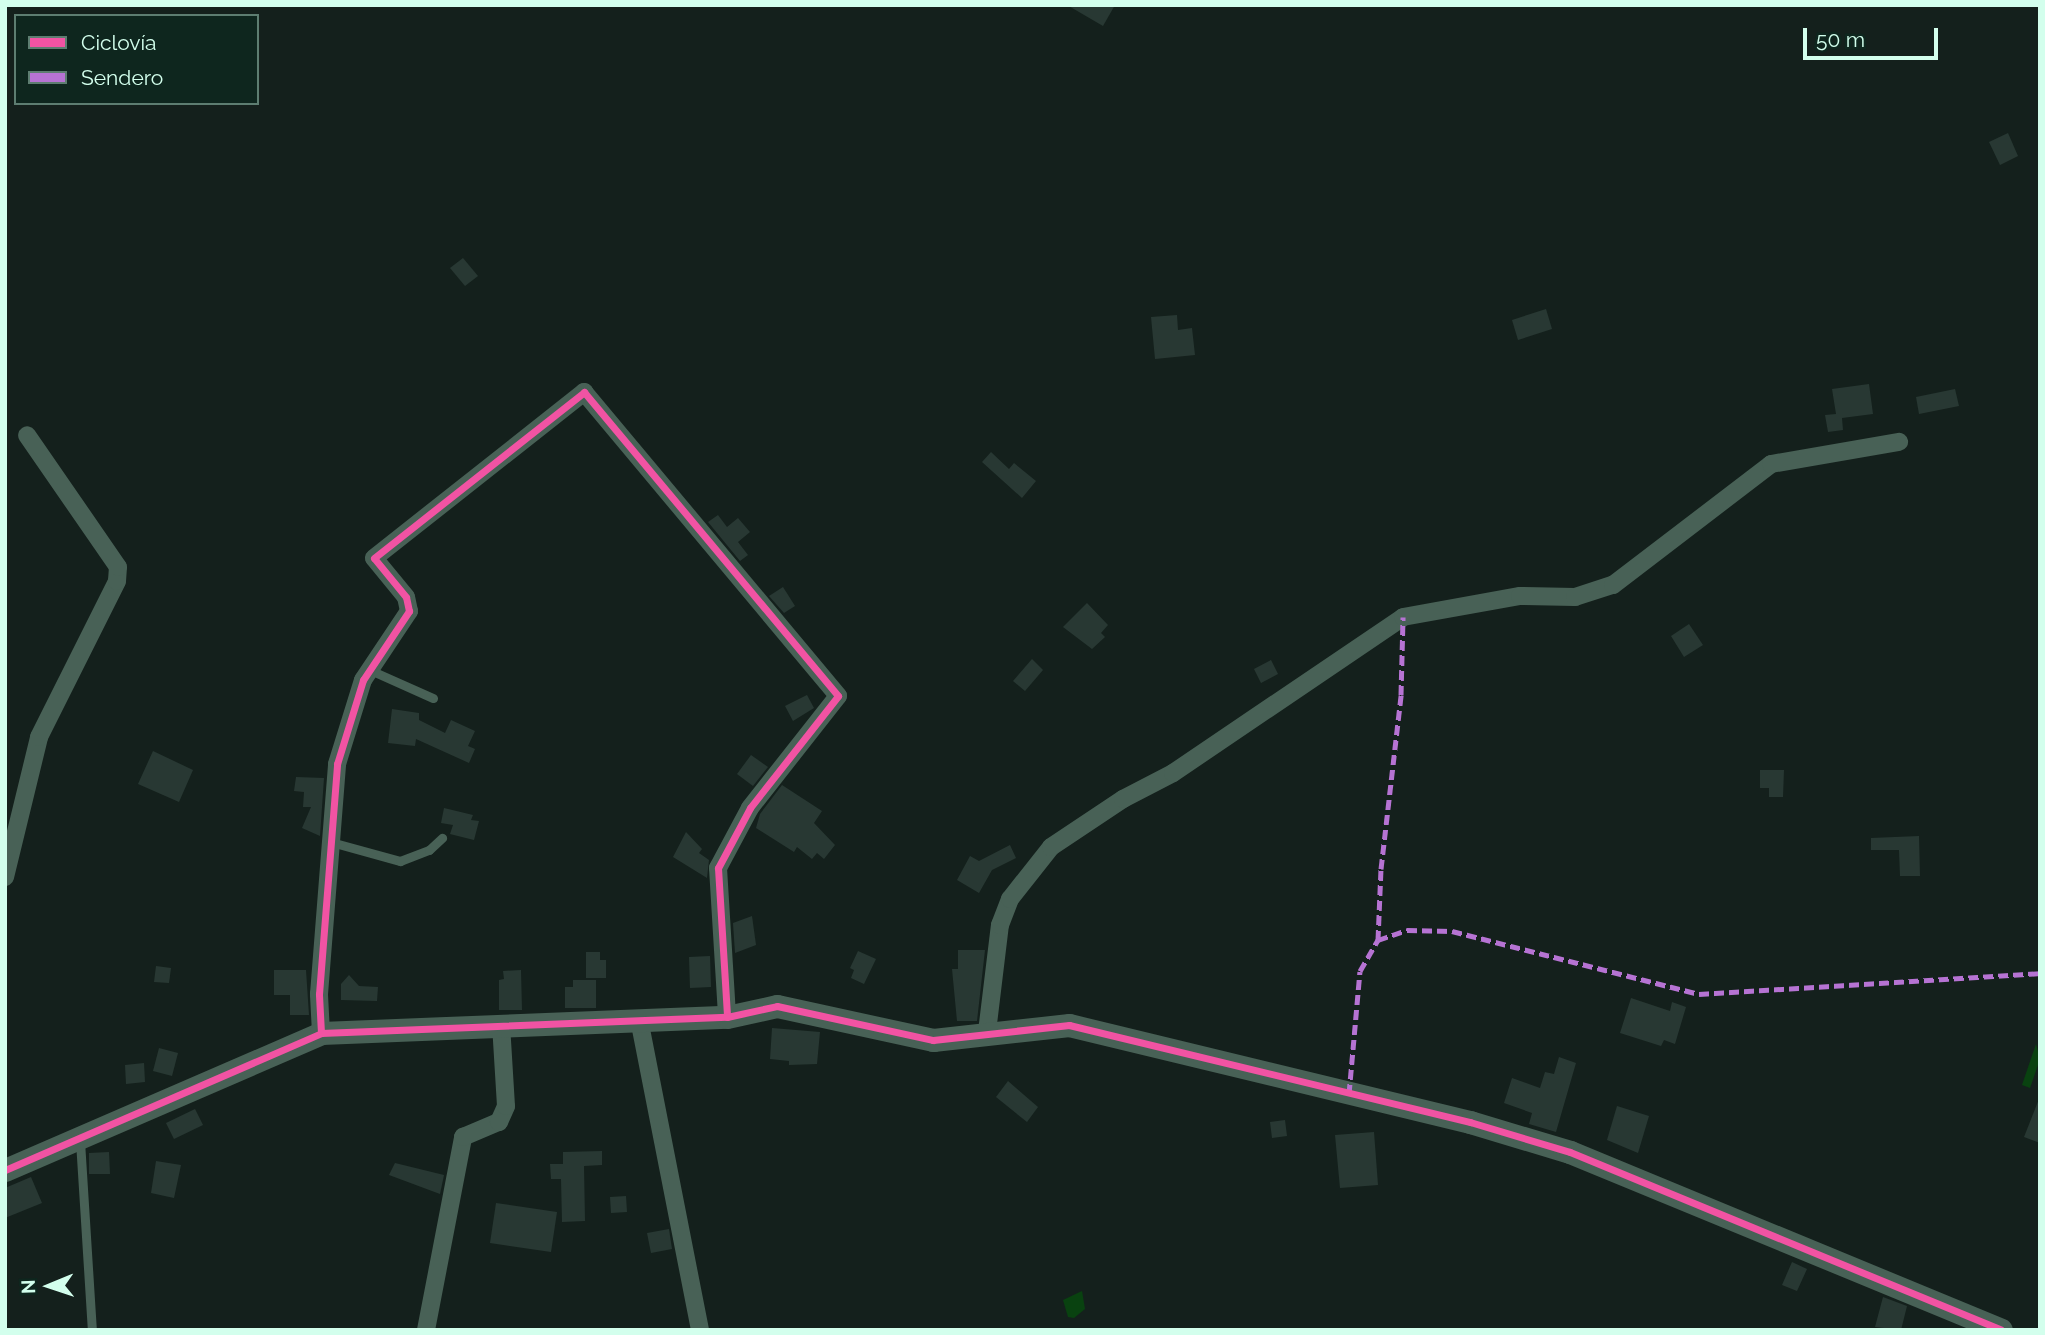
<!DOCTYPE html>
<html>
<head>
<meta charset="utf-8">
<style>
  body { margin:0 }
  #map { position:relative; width:2045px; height:1335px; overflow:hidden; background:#14201c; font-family:Raleway,sans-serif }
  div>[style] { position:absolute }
  .water>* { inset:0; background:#094210 }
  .building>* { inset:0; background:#283833 }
  .service>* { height:9px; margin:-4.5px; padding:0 4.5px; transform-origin:4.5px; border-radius:4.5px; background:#486156 }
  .minor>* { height:18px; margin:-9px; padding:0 9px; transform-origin:9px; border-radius:9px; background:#486156 }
  .tertiary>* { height:23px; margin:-11.5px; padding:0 11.5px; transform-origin:11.5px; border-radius:11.5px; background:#486156 }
  .quiet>* { height:5px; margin-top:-2.5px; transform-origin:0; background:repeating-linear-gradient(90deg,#b673d3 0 10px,transparent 0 15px) }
  .cycleway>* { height:7px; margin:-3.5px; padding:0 3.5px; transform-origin:3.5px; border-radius:3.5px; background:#f153a3 }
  span { translate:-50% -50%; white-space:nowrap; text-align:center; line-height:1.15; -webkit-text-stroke:7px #0e261e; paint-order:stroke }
  .frame { position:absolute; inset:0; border:7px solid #d3ffed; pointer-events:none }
  .legend { position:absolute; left:14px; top:14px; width:245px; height:91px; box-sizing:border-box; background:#0e261e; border:2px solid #5d7d71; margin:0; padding:9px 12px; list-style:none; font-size:21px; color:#d3ffed }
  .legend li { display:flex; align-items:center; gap:14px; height:35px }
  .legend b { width:35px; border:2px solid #5d7d71 }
  .north { position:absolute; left:14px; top:1251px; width:70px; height:70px; -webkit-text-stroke:5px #0e261e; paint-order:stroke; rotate:268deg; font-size:19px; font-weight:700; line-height:28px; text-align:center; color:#d3ffed }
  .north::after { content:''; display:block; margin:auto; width:24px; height:32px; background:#d3ffed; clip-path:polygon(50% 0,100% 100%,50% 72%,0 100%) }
  .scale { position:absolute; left:1803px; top:28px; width:135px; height:32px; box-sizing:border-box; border:4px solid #d3ffed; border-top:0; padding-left:9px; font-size:21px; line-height:24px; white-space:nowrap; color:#d3ffed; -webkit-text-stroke:5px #0e261e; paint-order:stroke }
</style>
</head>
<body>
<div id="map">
  <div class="water">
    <i style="clip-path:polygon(2036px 1044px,2040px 1059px,2030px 1088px,2022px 1085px)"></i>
    <i style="clip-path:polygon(1082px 1291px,1085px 1309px,1074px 1318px,1068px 1317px,1063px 1300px)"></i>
  </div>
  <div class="building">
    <i style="clip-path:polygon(1067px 5px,1115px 5px,1103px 26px)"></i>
    <i style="clip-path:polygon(2008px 133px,2018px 156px,2000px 165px,1989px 142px)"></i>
    <i style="clip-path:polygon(463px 258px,478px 276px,465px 286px,450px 268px)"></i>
    <i style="clip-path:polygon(1546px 309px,1552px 329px,1518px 340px,1512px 320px)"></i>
    <i style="clip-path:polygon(1177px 315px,1178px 330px,1192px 328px,1195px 355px,1155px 359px,1151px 317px)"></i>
    <i style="clip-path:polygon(1869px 384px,1873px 414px,1842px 418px,1843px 430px,1828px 432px,1825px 415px,1836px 414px,1832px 389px)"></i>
    <i style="clip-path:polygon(1955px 389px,1959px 406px,1919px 414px,1916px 397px)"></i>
    <i style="clip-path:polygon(991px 452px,1009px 469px,1014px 463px,1036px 481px,1022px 498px,982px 462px)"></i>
    <i style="clip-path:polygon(718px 515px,727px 527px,738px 518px,750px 532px,738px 542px,748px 555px,740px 561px,708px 522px)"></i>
    <i style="clip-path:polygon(783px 587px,795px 606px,784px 613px,769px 596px)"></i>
    <i style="clip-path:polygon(1087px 603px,1108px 625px,1101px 633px,1105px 637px,1092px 649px,1063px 627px)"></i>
    <i style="clip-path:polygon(1689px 624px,1703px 645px,1684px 657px,1671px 636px)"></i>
    <i style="clip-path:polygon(1032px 659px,1043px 670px,1025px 691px,1013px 681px)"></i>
    <i style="clip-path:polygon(1271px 660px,1278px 674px,1261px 683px,1254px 669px)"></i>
    <i style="clip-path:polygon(807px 695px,814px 708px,793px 721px,785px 706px)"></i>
    <i style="clip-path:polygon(392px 709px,419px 713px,419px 720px,445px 733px,451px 720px,475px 731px,468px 746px,475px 749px,469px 763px,416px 739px,415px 746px,388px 743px)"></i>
    <i style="clip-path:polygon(153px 751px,193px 770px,179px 802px,138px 784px)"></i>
    <i style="clip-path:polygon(751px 755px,768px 767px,753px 786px,737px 774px)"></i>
    <i style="clip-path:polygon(1760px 770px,1784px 770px,1783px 797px,1769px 797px,1769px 788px,1760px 788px)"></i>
    <i style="clip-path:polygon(296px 777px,324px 778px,320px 836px,302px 828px,311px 807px,303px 807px,304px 792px,294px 791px)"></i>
    <i style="clip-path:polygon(782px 785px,822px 811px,814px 823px,835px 845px,824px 859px,817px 853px,812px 859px,797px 847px,794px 852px,756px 828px,760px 814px)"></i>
    <i style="clip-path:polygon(444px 808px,473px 815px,471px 820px,479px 821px,474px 840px,450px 834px,453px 825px,441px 823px)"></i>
    <i style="clip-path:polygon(686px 832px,702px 849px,699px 853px,709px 860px,707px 878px,673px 857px)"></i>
    <i style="clip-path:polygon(1919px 836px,1920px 876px,1900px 876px,1899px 850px,1871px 850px,1871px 838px)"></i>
    <i style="clip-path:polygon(1010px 845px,1016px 858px,992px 870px,979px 893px,957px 880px,970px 856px,979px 861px)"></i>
    <i style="clip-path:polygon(752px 916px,756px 945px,735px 953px,733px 923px)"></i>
    <i style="clip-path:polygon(958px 950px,985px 950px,977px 1021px,957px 1021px,952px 969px,958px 969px)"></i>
    <i style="clip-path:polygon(858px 951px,876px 959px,864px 984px,851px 978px,854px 970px,850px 968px)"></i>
    <i style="clip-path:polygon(586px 952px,600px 952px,600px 960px,606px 960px,606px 978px,586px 978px)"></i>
    <i style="clip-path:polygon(710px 956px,711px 987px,690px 988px,689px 957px)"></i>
    <i style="clip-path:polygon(156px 966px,171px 968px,169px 983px,154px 982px)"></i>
    <i style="clip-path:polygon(274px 970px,306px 970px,309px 1015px,290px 1015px,290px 995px,274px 995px)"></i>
    <i style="clip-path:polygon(521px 970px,522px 1010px,499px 1010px,499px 980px,504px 979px,503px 971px)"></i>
    <i style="clip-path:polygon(349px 975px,359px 986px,378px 987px,377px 1001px,341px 1000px,341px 984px)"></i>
    <i style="clip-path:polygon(573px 980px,596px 980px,596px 1008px,565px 1008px,565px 987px,573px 987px)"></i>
    <i style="clip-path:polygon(1631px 998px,1670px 1011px,1672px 1002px,1686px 1007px,1675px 1044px,1664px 1040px,1661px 1046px,1620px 1033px)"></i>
    <i style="clip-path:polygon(772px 1028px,820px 1032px,817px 1064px,789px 1065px,789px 1061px,770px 1059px)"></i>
    <i style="clip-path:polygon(159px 1048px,178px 1053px,172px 1076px,153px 1071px)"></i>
    <i style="clip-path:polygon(1559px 1057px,1576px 1063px,1556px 1132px,1529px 1124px,1532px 1113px,1504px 1103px,1512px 1078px,1540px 1088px,1545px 1072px,1554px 1074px)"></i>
    <i style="clip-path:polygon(144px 1063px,145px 1082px,126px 1084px,125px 1065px)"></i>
    <i style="clip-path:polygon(1008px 1081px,1038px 1107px,1027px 1122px,996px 1097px)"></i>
    <i style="clip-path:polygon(2039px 1099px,2040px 1099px,2040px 1143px,2024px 1137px)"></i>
    <i style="clip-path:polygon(1617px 1106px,1649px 1116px,1638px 1153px,1607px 1140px)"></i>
    <i style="clip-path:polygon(195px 1109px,203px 1125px,174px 1139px,166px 1123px)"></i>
    <i style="clip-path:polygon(1285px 1120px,1287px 1136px,1272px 1138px,1270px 1122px)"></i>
    <i style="clip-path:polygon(1374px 1132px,1378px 1185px,1340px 1188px,1335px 1135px)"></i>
    <i style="clip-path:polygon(602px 1151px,602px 1165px,584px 1166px,585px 1221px,562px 1222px,561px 1179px,551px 1179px,550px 1164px,563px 1164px,563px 1152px)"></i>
    <i style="clip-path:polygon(109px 1152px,110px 1174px,89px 1174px,89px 1153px)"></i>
    <i style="clip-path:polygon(156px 1161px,181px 1165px,174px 1198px,151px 1193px)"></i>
    <i style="clip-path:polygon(395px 1163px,444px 1175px,440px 1194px,389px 1175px)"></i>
    <i style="clip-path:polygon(31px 1177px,42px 1203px,5px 1218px,5px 1188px)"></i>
    <i style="clip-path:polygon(626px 1196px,627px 1212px,611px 1213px,610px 1197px)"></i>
    <i style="clip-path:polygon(496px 1203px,557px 1212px,551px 1252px,490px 1243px)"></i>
    <i style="clip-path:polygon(669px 1229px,672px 1249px,651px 1253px,647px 1233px)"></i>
    <i style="clip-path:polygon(1792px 1262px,1807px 1269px,1797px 1291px,1782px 1285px)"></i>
    <i style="clip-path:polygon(1883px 1297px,1907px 1306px,1901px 1330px,1875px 1327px)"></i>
  </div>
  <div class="service">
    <i style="left:370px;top:670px;width:69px;rotate:24deg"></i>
    <i style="left:331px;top:842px;width:72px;rotate:15.4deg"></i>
    <i style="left:400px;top:861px;width:31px;rotate:-21deg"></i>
    <i style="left:429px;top:850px;width:18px;rotate:-43deg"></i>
    <i style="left:80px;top:1141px;width:189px;rotate:86.4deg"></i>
  </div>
  <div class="minor">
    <i style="left:5px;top:877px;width:144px;rotate:-76.3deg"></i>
    <i style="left:39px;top:737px;width:174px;rotate:-63.4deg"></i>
    <i style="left:117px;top:581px;width:14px;rotate:-86deg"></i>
    <i style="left:118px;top:567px;width:160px;rotate:-124.6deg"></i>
    <i style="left:639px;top:1019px;width:317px;rotate:78.9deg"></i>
    <i style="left:987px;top:1032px;width:108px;rotate:-83.1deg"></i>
    <i style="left:1000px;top:925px;width:28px;rotate:-69deg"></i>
    <i style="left:1010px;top:899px;width:66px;rotate:-51.7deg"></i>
    <i style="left:1051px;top:847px;width:87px;rotate:-33.7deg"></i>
    <i style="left:1123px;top:799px;width:56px;rotate:-27.5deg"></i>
    <i style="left:1173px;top:773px;width:278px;rotate:-34.1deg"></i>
    <i style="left:1403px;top:617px;width:119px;rotate:-10.2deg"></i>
    <i style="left:1520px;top:596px;width:55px;rotate:1deg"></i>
    <i style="left:1575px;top:597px;width:40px;rotate:-18deg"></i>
    <i style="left:1613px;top:585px;width:199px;rotate:-37.4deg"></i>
    <i style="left:1771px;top:464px;width:130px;rotate:-9.8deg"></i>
    <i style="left:321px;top:1033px;width:39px;rotate:-93deg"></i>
    <i style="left:319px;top:994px;width:231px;rotate:-85.5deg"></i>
    <i style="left:337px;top:764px;width:88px;rotate:-72.8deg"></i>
    <i style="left:363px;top:680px;width:83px;rotate:-56.3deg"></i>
    <i style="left:409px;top:611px;width:14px;rotate:-102deg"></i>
    <i style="left:406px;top:597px;width:50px;rotate:-129.4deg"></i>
    <i style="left:374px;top:558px;width:268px;rotate:-38.3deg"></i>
    <i style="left:584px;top:392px;width:396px;rotate:50.1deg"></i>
    <i style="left:838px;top:696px;width:142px;rotate:128.2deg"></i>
    <i style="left:750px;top:808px;width:68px;rotate:118.1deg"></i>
    <i style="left:718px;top:868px;width:149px;rotate:86.5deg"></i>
    <i style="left:426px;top:1330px;width:197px;rotate:-79.1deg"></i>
    <i style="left:463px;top:1137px;width:39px;rotate:-23deg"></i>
    <i style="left:499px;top:1122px;width:17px;rotate:-66deg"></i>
    <i style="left:506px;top:1106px;width:81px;rotate:-93.5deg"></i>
  </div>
  <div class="tertiary">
    <i style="left:5px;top:1170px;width:344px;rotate:-23.4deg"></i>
    <i style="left:321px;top:1033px;width:406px;rotate:-2.3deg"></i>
    <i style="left:727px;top:1017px;width:51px;rotate:-12.4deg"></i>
    <i style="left:777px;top:1006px;width:160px;rotate:12.3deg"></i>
    <i style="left:933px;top:1040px;width:137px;rotate:-6.3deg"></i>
    <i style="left:1069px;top:1025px;width:413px;rotate:13.6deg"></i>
    <i style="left:1470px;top:1122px;width:104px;rotate:16.7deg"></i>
    <i style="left:1570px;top:1152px;width:466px;rotate:22.4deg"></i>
  </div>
  <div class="quiet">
    <i style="left:1378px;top:940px;width:71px;rotate:-87.6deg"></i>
    <i style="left:1381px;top:869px;width:175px;rotate:-83.4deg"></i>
    <i style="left:1401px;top:695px;width:78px;rotate:-88.5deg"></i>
    <i style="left:1349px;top:1094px;width:123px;rotate:-84.9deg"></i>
    <i style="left:1360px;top:971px;width:36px;rotate:-60deg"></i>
    <i style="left:1378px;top:940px;width:31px;rotate:-19deg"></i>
    <i style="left:1407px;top:930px;width:45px;rotate:1.3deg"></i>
    <i style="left:1452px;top:931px;width:255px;rotate:14.3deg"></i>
    <i style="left:1699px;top:994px;width:342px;rotate:-3.5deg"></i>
  </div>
  <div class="cycleway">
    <i style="left:321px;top:1033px;width:39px;rotate:-93deg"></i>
    <i style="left:319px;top:994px;width:231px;rotate:-85.5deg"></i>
    <i style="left:337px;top:764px;width:88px;rotate:-72.8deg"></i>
    <i style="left:363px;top:680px;width:83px;rotate:-56.3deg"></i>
    <i style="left:409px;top:611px;width:14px;rotate:-102deg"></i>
    <i style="left:406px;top:597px;width:50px;rotate:-129.4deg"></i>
    <i style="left:374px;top:558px;width:268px;rotate:-38.3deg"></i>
    <i style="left:584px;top:392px;width:396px;rotate:50.1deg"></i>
    <i style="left:838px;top:696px;width:142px;rotate:128.2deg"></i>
    <i style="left:750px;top:808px;width:68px;rotate:118.1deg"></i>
    <i style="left:718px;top:868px;width:149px;rotate:86.5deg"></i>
    <i style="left:5px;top:1170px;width:344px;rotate:-23.4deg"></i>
    <i style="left:321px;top:1033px;width:406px;rotate:-2.3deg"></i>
    <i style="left:727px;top:1017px;width:51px;rotate:-12.4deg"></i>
    <i style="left:777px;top:1006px;width:160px;rotate:12.3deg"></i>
    <i style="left:933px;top:1040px;width:137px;rotate:-6.3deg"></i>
    <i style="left:1069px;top:1025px;width:413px;rotate:13.6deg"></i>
    <i style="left:1470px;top:1122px;width:104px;rotate:16.7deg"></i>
    <i style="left:1570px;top:1152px;width:466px;rotate:22.4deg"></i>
  </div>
  <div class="frame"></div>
  <ul class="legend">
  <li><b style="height:9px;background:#f153a3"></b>Ciclovía</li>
  <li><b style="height:9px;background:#b673d3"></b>Sendero</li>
  </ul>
  <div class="north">N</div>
  <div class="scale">50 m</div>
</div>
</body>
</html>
